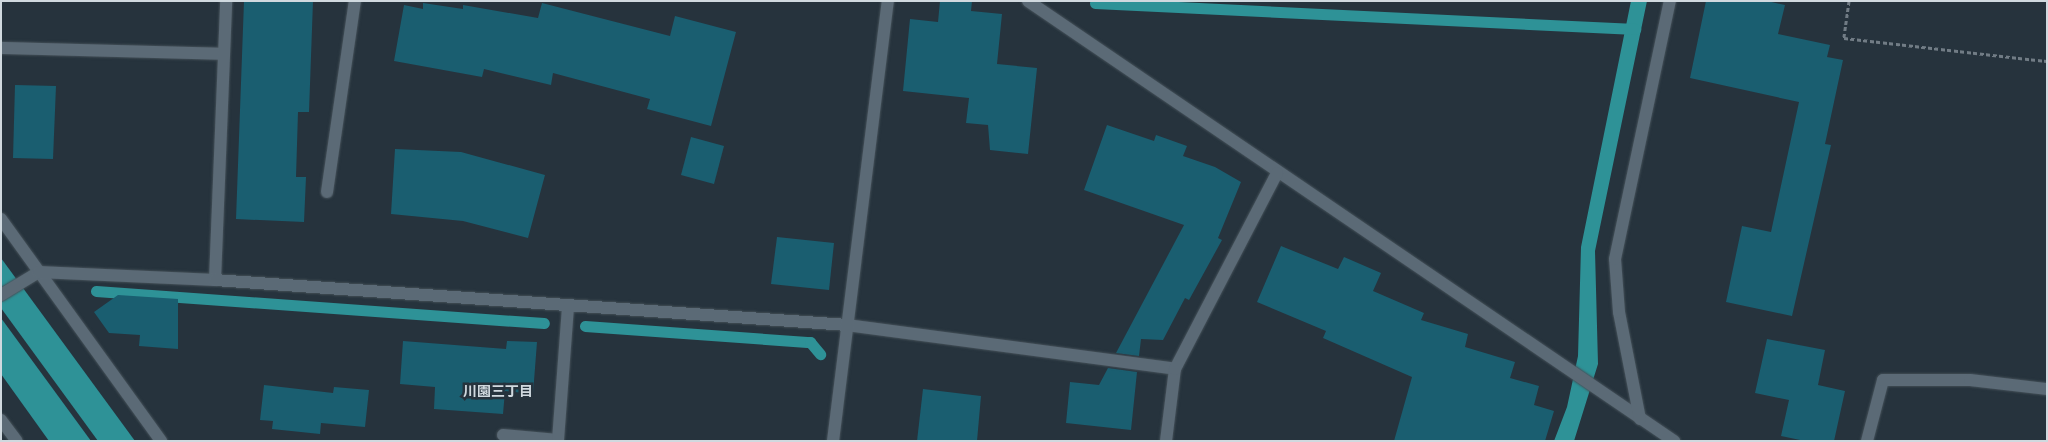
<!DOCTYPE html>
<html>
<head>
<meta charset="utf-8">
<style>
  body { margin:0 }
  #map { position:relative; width:2048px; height:442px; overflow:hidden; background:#26333d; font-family:"Crimson Pro","Noto Sans JP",serif }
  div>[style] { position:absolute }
  .water>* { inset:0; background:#2e9297 }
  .stream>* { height:11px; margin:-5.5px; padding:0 5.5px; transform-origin:5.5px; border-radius:5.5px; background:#2e9297 }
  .building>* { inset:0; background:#1a5e70 }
  .path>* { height:3px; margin-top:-1.5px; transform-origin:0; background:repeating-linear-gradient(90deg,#717c85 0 4px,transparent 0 6.5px) }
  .roads { filter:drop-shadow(0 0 1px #445058) drop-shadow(0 0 1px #445058) }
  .lane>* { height:12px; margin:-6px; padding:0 6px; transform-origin:6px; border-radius:6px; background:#5b6a76 }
  .street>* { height:12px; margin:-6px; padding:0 6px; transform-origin:6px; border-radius:6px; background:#5b6a76 }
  span { translate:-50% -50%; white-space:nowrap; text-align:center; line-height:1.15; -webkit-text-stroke:5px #26333d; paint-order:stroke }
  .neighbourhood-label { font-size:14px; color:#d0d9df; font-weight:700 }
  .frame { position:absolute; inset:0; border:2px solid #d0d9df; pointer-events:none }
</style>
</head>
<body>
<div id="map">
  <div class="water">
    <i style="clip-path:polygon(1631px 1px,1647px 1px,1595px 251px,1598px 364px,1574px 441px,1554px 441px,1567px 407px,1578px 356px,1581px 247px)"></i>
    <i style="clip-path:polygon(1px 258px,135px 441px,98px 441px,1px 308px)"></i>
    <i style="clip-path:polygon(1px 318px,91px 441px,49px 441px,1px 374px)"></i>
  </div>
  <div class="stream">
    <i style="left:1095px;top:3px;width:541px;rotate:2.76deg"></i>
    <i style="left:96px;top:291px;width:449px;rotate:4.1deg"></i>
    <i style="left:585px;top:326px;width:226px;rotate:4.1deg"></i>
    <i style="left:810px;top:342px;width:16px;rotate:50deg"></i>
  </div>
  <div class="building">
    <i style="clip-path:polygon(244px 1px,313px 1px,309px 112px,298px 112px,296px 177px,306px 177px,304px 222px,236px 219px)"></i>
    <i style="clip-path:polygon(940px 1px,972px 1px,971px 11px,1002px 14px,997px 64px,1037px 68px,1028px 154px,990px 150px,988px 125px,966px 123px,969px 98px,903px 91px,910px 19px,938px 22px)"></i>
    <i style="clip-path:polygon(1706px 1px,1767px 1px,1785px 5px,1778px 34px,1830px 45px,1827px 57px,1843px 60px,1825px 144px,1831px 145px,1792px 316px,1726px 302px,1742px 226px,1771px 232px,1799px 102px,1690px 78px)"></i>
    <i style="clip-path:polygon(423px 3px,463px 9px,463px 5px,538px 18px,542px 3px,670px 36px,675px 16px,736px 32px,711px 126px,647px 109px,650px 99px,553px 73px,551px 85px,484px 69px,482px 77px,394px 61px,404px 5px,423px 9px)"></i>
    <i style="clip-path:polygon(15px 85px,56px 86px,53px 159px,13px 158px)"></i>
    <i style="clip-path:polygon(1107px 125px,1154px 141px,1156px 135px,1187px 146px,1183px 156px,1215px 167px,1241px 182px,1218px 238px,1222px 240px,1189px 300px,1185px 298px,1163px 340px,1141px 339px,1139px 356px,1116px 353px,1184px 225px,1084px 190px)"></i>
    <i style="clip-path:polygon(691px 137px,724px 146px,714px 184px,681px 175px)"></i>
    <i style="clip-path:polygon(395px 149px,461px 152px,545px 175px,528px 238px,463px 221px,391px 214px)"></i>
    <i style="clip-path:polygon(777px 237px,834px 243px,829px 290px,771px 284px)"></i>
    <i style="clip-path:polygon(1281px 246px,1338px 269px,1344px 257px,1381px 273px,1373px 291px,1424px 313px,1421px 320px,1468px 334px,1465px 347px,1515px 362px,1510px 378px,1539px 386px,1534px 405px,1554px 411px,1545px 441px,1394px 441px,1412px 377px,1323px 338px,1326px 331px,1257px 302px)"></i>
    <i style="clip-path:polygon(118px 295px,178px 299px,178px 349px,139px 346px,140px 335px,109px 333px,94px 312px)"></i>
    <i style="clip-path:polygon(1767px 339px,1825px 350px,1818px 385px,1845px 391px,1834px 441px,1805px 441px,1781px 436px,1789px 400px,1755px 393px)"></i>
    <i style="clip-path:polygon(403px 341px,506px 349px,507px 341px,537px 342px,533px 394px,505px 391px,503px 414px,434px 409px,435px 387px,400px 384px)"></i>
    <i style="clip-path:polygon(1108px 368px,1137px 372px,1131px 430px,1066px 423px,1070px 382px,1099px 385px)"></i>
    <i style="clip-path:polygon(264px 385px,333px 393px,334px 387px,369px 390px,365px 427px,321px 423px,320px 434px,272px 429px,273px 421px,260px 420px)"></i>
    <i style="clip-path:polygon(923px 389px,981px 396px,977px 441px,917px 441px)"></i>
  </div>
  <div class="path">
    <i style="left:1849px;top:1px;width:37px;rotate:98deg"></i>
    <i style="left:1844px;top:38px;width:204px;rotate:6.5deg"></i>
  </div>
  <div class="roads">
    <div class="lane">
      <i style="left:327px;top:192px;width:193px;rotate:-81.7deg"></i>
      <i style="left:503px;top:435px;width:55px;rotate:5.2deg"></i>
      <i style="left:558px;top:440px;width:134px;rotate:-85.7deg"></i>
    </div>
    <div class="street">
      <i style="left:1028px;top:1px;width:782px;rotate:34.26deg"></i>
      <i style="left:1px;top:48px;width:223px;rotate:1.5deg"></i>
      <i style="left:1px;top:219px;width:274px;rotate:54.2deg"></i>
      <i style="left:215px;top:280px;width:279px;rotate:-87.7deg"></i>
      <i style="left:1px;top:295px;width:44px;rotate:-31.2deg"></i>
      <i style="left:39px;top:272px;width:176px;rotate:2.6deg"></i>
      <i style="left:215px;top:280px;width:634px;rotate:4.07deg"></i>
      <i style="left:847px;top:325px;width:331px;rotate:7.6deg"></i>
      <i style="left:1640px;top:419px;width:109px;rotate:-101.1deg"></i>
      <i style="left:1619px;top:312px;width:53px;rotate:-94.3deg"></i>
      <i style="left:1615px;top:259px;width:264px;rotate:-78deg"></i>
      <i style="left:1px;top:420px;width:26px;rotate:53deg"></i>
      <i style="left:833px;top:441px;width:443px;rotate:-82.9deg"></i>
      <i style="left:1166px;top:441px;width:73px;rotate:-82.9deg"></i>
      <i style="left:1175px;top:369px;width:221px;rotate:-62.5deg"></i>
      <i style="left:1867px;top:441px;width:63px;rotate:-75.3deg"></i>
      <i style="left:1883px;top:380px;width:87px"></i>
      <i style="left:1970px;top:380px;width:78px;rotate:6.7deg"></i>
    </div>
  </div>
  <div class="neighbourhood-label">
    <span style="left:498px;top:391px">川園三丁目</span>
  </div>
  <div class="frame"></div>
</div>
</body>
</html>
